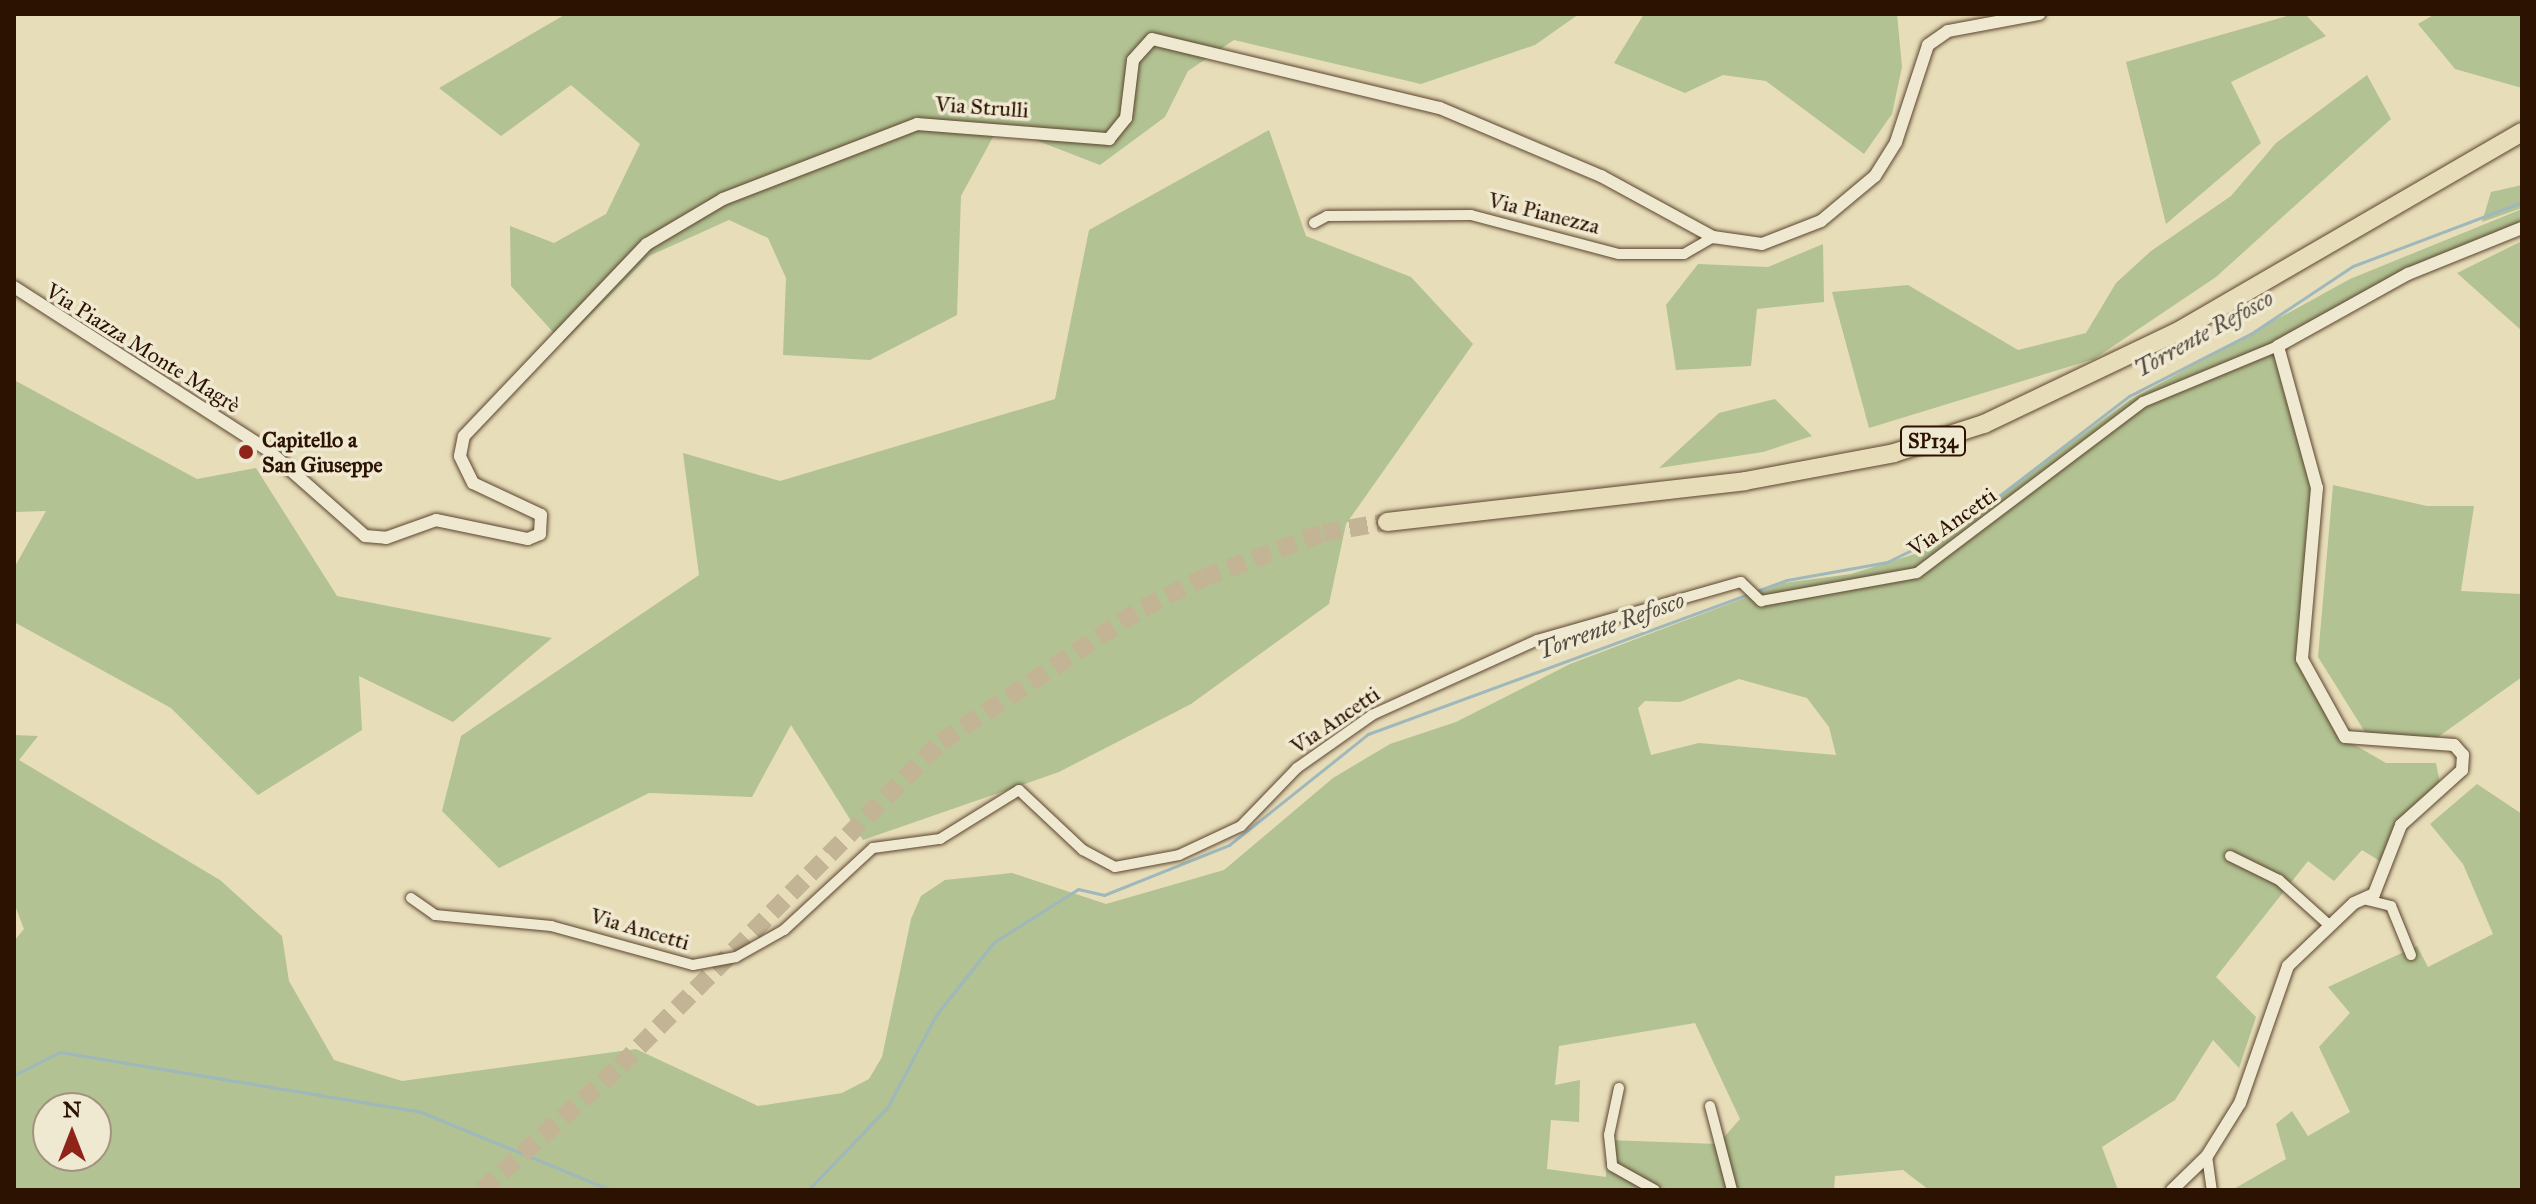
<!DOCTYPE html>
<html>
<head>
<meta charset="utf-8">
<style>
  body { margin:0 }
  #map { position:relative; width:2536px; height:1204px; overflow:hidden; background:#e8ddb9; font-family:"IM FELL Great Primer",serif }
  div>[style] { position:absolute }
  .green>* { inset:0; background:#b2c292 }
  .stream>* { height:3px; margin:-1.5px; padding:0 1.5px; transform-origin:1.5px; border-radius:1.5px; background:#9eb8bc }
  .trunk-tunnel>* { height:18px; margin-top:-9px; transform-origin:0; background:repeating-linear-gradient(90deg,#c2b494 0 18px,transparent 0 27px) }
  .roads { filter:drop-shadow(0 0 2px #5b452f) drop-shadow(0 0 2px #5b452f) }
  .minor>* { height:10px; margin:-5px; padding:0 5px; transform-origin:5px; border-radius:5px; background:#f0e9d2 }
  .tertiary>* { height:12px; margin:-6px; padding:0 6px; transform-origin:6px; border-radius:6px; background:#f0e9d2 }
  .trunk>* { height:18px; margin:-9px; padding:0 9px; transform-origin:9px; border-radius:9px; background:#e8ddb9 }
  .dots>* { width:22px; height:22px; translate:-50% -50%; box-sizing:border-box; border:4px solid #f0e9d2; border-radius:50% }
  span { translate:-50% -50%; white-space:nowrap; text-align:center; line-height:1.15; -webkit-text-stroke:7px #f0e9d2; paint-order:stroke }
  .shield-label span { padding:2px 6px; background:#f0e9d2; border:2px solid; border-radius:6px; -webkit-text-stroke-width:0 }
  .shield-label { font-size:20px; color:#2c1201; font-weight:700 }
  .street-label { font-size:22px; color:#2c1201 }
  .poi-label { font-size:22px; color:#2c1201; font-weight:700 }
  .left { translate:0 -50%; text-align:left }
  .water-label { font-size:24px; color:#544c42; font-style:italic }
  .frame { position:absolute; inset:0; border:16px solid #2c1201; pointer-events:none }
  .north { position:absolute; left:32px; top:1092px; width:80px; height:80px; box-sizing:border-box; background:#f0e9d2; border:2px solid #a2937e; border-radius:50%; rotate:0deg; font-size:22px; font-weight:700; line-height:32px; text-align:center; color:#2c1201 }
  .north::after { content:''; display:block; margin:auto; width:28px; height:36px; background:#8f2418; clip-path:polygon(50% 0,100% 100%,50% 72%,0 100%) }
</style>
</head>
<body>
<div id="map">
  <div class="green">
    <i style="clip-path:polygon(566px 14px,1579px 14px,1535px 45px,1421px 84px,1234px 40px,1188px 71px,1165px 117px,1100px 165px,999px 126px,961px 196px,957px 315px,870px 360px,783px 355px,786px 278px,768px 238px,729px 220px,649px 256px,563px 343px,511px 286px,510px 226px,554px 243px,606px 214px,640px 144px,571px 85px,501px 136px,439px 88px)"></i>
    <i style="clip-path:polygon(1644px 14px,1897px 14px,1902px 67px,1892px 114px,1864px 154px,1766px 81px,1723px 75px,1685px 93px,1614px 63px)"></i>
    <i style="clip-path:polygon(2294px 14px,2305px 14px,2326px 36px,2231px 82px,2261px 143px,2166px 224px,2126px 62px)"></i>
    <i style="clip-path:polygon(2435px 14px,2522px 14px,2522px 88px,2455px 69px,2418px 24px)"></i>
    <i style="clip-path:polygon(2367px 75px,2391px 119px,2216px 277px,2094px 359px,1869px 428px,1832px 292px,1908px 285px,2018px 350px,2086px 333px,2116px 283px,2151px 251px,2231px 196px,2276px 143px)"></i>
    <i style="clip-path:polygon(1269px 130px,1306px 236px,1411px 277px,1473px 344px,1346px 524px,1329px 604px,1191px 704px,1059px 772px,863px 840px,791px 725px,752px 797px,649px 793px,499px 868px,442px 811px,461px 736px,699px 575px,683px 453px,780px 481px,1055px 399px,1089px 230px)"></i>
    <i style="clip-path:polygon(2522px 185px,2522px 208px,2482px 222px,2491px 192px)"></i>
    <i style="clip-path:polygon(evenodd,2522px 209px,2522px 221px,2281px 343px,2315px 486px,2300px 650px,2353px 744px,2386px 763px,2436px 763px,2440px 783px,2393px 830px,2383px 863px,2362px 850px,2334px 881px,2308px 861px,2216px 977px,2256px 1017px,2239px 1068px,2213px 1040px,2175px 1100px,2102px 1147px,2118px 1190px,1929px 1190px,1903px 1170px,1835px 1176px,1834px 1190px,14px 1190px,14px 941px,24px 929px,14px 903px,14px 735px,38px 736px,19px 760px,220px 880px,282px 936px,289px 981px,334px 1060px,402px 1081px,636px 1049px,758px 1106px,842px 1093px,869px 1079px,882px 1057px,911px 919px,921px 896px,945px 880px,1012px 873px,1106px 904px,1224px 870px,1333px 778px,1390px 744px,1456px 722px,1570px 664px,1784px 583px,1851px 574px,1921px 552px,2130px 400px,2350px 279px,2522px 209px,1739px 679px,1807px 698px,1829px 727px,1836px 755px,1699px 743px,1651px 755px,1638px 708px,1645px 701px,1680px 702px,1739px 679px,2522px 209px,1695px 1023px,1740px 1119px,1718px 1144px,1607px 1140px,1606px 1177px,1547px 1169px,1551px 1120px,1579px 1122px,1580px 1080px,1555px 1085px,1559px 1046px,1695px 1023px,2522px 209px,48px 1108px,96px 1108px,96px 1156px,48px 1156px,48px 1108px)"></i>
    <i style="clip-path:polygon(2522px 241px,2522px 331px,2457px 273px)"></i>
    <i style="clip-path:polygon(1823px 244px,1824px 302px,1757px 309px,1751px 366px,1676px 370px,1666px 305px,1698px 264px,1768px 267px)"></i>
    <i style="clip-path:polygon(14px 380px,197px 479px,256px 468px,337px 596px,552px 638px,453px 722px,359px 676px,362px 730px,258px 795px,171px 708px,14px 622px,14px 568px,46px 511px,14px 512px)"></i>
    <i style="clip-path:polygon(1775px 399px,1812px 436px,1763px 452px,1659px 468px,1719px 413px)"></i>
    <i style="clip-path:polygon(2333px 485px,2427px 506px,2474px 506px,2461px 591px,2522px 594px,2522px 677px,2424px 747px,2391px 746px,2365px 732px,2318px 657px)"></i>
    <i style="clip-path:polygon(2477px 784px,2522px 814px,2522px 1190px,2232px 1190px,2286px 1159px,2276px 1124px,2292px 1111px,2308px 1136px,2350px 1112px,2319px 1047px,2350px 1013px,2328px 987px,2417px 946px,2428px 967px,2493px 934px,2463px 864px,2430px 824px)"></i>
  </div>
  <div class="stream">
    <i style="left:14px;top:1075px;width:51px;rotate:-26.6deg"></i>
    <i style="left:60px;top:1052px;width:366px;rotate:9.4deg"></i>
    <i style="left:421px;top:1112px;width:205px;rotate:22.3deg"></i>
    <i style="left:808px;top:1190px;width:114px;rotate:-46.1deg"></i>
    <i style="left:887px;top:1108px;width:105px;rotate:-62.2deg"></i>
    <i style="left:936px;top:1015px;width:93px;rotate:-51.5deg"></i>
    <i style="left:994px;top:942px;width:99px;rotate:-32.2deg"></i>
    <i style="left:1078px;top:889px;width:27px;rotate:13deg"></i>
    <i style="left:1104px;top:895px;width:135px;rotate:-21.8deg"></i>
    <i style="left:1229px;top:845px;width:178px;rotate:-38.6deg"></i>
    <i style="left:1368px;top:734px;width:446px;rotate:-20.2deg"></i>
    <i style="left:1787px;top:580px;width:102px;rotate:-10.2deg"></i>
    <i style="left:1887px;top:562px;width:78px;rotate:-25.9deg"></i>
    <i style="left:1957px;top:528px;width:217px;rotate:-37.5deg"></i>
    <i style="left:2129px;top:396px;width:138px;rotate:-27.1deg"></i>
    <i style="left:2252px;top:333px;width:121px;rotate:-33.6deg"></i>
    <i style="left:2353px;top:266px;width:181px;rotate:-20.7deg"></i>
  </div>
  <div class="trunk-tunnel">
    <i style="left:482px;top:1190px;width:186px;rotate:-41.9deg"></i>
    <i style="left:620px;top:1066px;width:456px;rotate:-45.3deg"></i>
    <i style="left:941px;top:742px;width:242px;rotate:-33.6deg"></i>
    <i style="left:1143px;top:608px;width:67px;rotate:-26.6deg"></i>
    <i style="left:1203px;top:578px;width:128px;rotate:-20.6deg"></i>
    <i style="left:1323px;top:533px;width:65px;rotate:-9.8deg"></i>
  </div>
  <div class="roads">
    <div class="minor">
      <i style="left:1314px;top:223px;width:15px;rotate:-28deg"></i>
      <i style="left:1327px;top:216px;width:144px;rotate:-0.4deg"></i>
      <i style="left:1471px;top:215px;width:153px;rotate:14.8deg"></i>
      <i style="left:1619px;top:254px;width:65px"></i>
      <i style="left:1684px;top:254px;width:34px;rotate:-30deg"></i>
      <i style="left:2230px;top:856px;width:55px;rotate:26.1deg"></i>
      <i style="left:2279px;top:880px;width:67px;rotate:42deg"></i>
      <i style="left:411px;top:898px;width:29px;rotate:35deg"></i>
      <i style="left:435px;top:915px;width:117px;rotate:5.4deg"></i>
      <i style="left:551px;top:926px;width:147px;rotate:15.4deg"></i>
      <i style="left:693px;top:965px;width:44px;rotate:-10.5deg"></i>
      <i style="left:736px;top:957px;width:55px;rotate:-29.4deg"></i>
      <i style="left:784px;top:930px;width:121px;rotate:-42.7deg"></i>
      <i style="left:873px;top:848px;width:68px;rotate:-7.7deg"></i>
      <i style="left:940px;top:839px;width:93px;rotate:-31.8deg"></i>
      <i style="left:1019px;top:790px;width:88px;rotate:43.2deg"></i>
      <i style="left:1083px;top:850px;width:36px;rotate:28deg"></i>
      <i style="left:1115px;top:867px;width:65px;rotate:-10.6deg"></i>
      <i style="left:1179px;top:855px;width:68px;rotate:-25.1deg"></i>
      <i style="left:1241px;top:826px;width:81px;rotate:-46deg"></i>
      <i style="left:1297px;top:768px;width:92px;rotate:-35.2deg"></i>
      <i style="left:1372px;top:715px;width:181px;rotate:-24.4deg"></i>
      <i style="left:1537px;top:640px;width:212px;rotate:-15.9deg"></i>
      <i style="left:1741px;top:582px;width:28px;rotate:44deg"></i>
      <i style="left:1761px;top:601px;width:158px;rotate:-10.2deg"></i>
      <i style="left:1917px;top:573px;width:283px;rotate:-37.1deg"></i>
      <i style="left:2143px;top:402px;width:146px;rotate:-22.5deg"></i>
      <i style="left:2363px;top:899px;width:29px;rotate:14deg"></i>
      <i style="left:2391px;top:906px;width:53px;rotate:67.8deg"></i>
      <i style="left:1619px;top:1088px;width:48px;rotate:102deg"></i>
      <i style="left:1609px;top:1135px;width:31px;rotate:84deg"></i>
      <i style="left:1612px;top:1166px;width:49px;rotate:29.2deg"></i>
      <i style="left:1710px;top:1106px;width:87px;rotate:75.3deg"></i>
      <i style="left:2207px;top:1156px;width:34px;rotate:82deg"></i>
    </div>
    <div class="tertiary">
      <i style="left:14px;top:287px;width:303px;rotate:32.7deg"></i>
      <i style="left:269px;top:451px;width:128px;rotate:41.5deg"></i>
      <i style="left:365px;top:536px;width:21px;rotate:5deg"></i>
      <i style="left:386px;top:538px;width:53px;rotate:-19.8deg"></i>
      <i style="left:436px;top:520px;width:94px;rotate:11.7deg"></i>
      <i style="left:528px;top:539px;width:13px;rotate:-23deg"></i>
      <i style="left:540px;top:534px;width:19px;rotate:-87deg"></i>
      <i style="left:541px;top:515px;width:75px;rotate:-154.8deg"></i>
      <i style="left:473px;top:483px;width:30px;rotate:-116deg"></i>
      <i style="left:460px;top:456px;width:20px;rotate:-79deg"></i>
      <i style="left:464px;top:436px;width:265px;rotate:-46.4deg"></i>
      <i style="left:647px;top:244px;width:88px;rotate:-30.6deg"></i>
      <i style="left:723px;top:199px;width:208px;rotate:-21.1deg"></i>
      <i style="left:917px;top:124px;width:193px;rotate:4.5deg"></i>
      <i style="left:1109px;top:139px;width:27px;rotate:-51deg"></i>
      <i style="left:1126px;top:118px;width:58px;rotate:-83.1deg"></i>
      <i style="left:1133px;top:60px;width:28px;rotate:-48deg"></i>
      <i style="left:1152px;top:39px;width:296px;rotate:13.5deg"></i>
      <i style="left:1440px;top:108px;width:175px;rotate:22.9deg"></i>
      <i style="left:1601px;top:176px;width:128px;rotate:28.6deg"></i>
      <i style="left:1713px;top:237px;width:49px;rotate:8.1deg"></i>
      <i style="left:1762px;top:244px;width:63px;rotate:-21.3deg"></i>
      <i style="left:1821px;top:221px;width:70px;rotate:-39.8deg"></i>
      <i style="left:1875px;top:176px;width:40px;rotate:-58deg"></i>
      <i style="left:1896px;top:142px;width:102px;rotate:-71.7deg"></i>
      <i style="left:1928px;top:45px;width:24px;rotate:-35deg"></i>
      <i style="left:1948px;top:31px;width:93px;rotate:-10.6deg"></i>
      <i style="left:2172px;top:1190px;width:49px;rotate:-44.2deg"></i>
      <i style="left:2207px;top:1156px;width:62px;rotate:-58.1deg"></i>
      <i style="left:2240px;top:1103px;width:145px;rotate:-70.7deg"></i>
      <i style="left:2288px;top:966px;width:91px;rotate:-43.7deg"></i>
      <i style="left:2354px;top:903px;width:22px;rotate:-24deg"></i>
      <i style="left:2374px;top:894px;width:74px;rotate:-68.6deg"></i>
      <i style="left:2401px;top:825px;width:82px;rotate:-42deg"></i>
      <i style="left:2462px;top:770px;width:15px;rotate:-86deg"></i>
      <i style="left:2463px;top:755px;width:13px;rotate:-132deg"></i>
      <i style="left:2454px;top:745px;width:109px;rotate:-175.8deg"></i>
      <i style="left:2345px;top:737px;width:89px;rotate:-118.9deg"></i>
      <i style="left:2302px;top:659px;width:172px;rotate:-85deg"></i>
      <i style="left:2317px;top:488px;width:147px;rotate:-105.4deg"></i>
      <i style="left:2278px;top:346px;width:149px;rotate:-29deg"></i>
      <i style="left:2408px;top:274px;width:123px;rotate:-22deg"></i>
    </div>
    <div class="trunk">
      <i style="left:1387px;top:522px;width:360px;rotate:-6.5deg"></i>
      <i style="left:1745px;top:481px;width:152px;rotate:-10.6deg"></i>
      <i style="left:1894px;top:453px;width:95px;rotate:-17.9deg"></i>
      <i style="left:1984px;top:424px;width:214px;rotate:-25.5deg"></i>
      <i style="left:2177px;top:332px;width:399px;rotate:-30.1deg"></i>
    </div>
  </div>
  <div class="dots">
    <i style="left:246px;top:452px;background:#8f2418"></i>
  </div>
  <div class="shield-label">
    <span style="left:1933px;top:441px">SP134</span>
  </div>
  <div class="street-label">
    <span style="left:982px;top:107px;rotate:4deg">Via Strulli</span>
    <span style="left:1544px;top:213px;rotate:14deg">Via Pianezza</span>
    <span style="left:143px;top:348px;rotate:32deg">Via Piazza Monte Magrè</span>
    <span style="left:1952px;top:522px;rotate:-35deg">Via Ancetti</span>
    <span style="left:1335px;top:720px;rotate:-34deg">Via Ancetti</span>
    <span style="left:640px;top:929px;rotate:16deg">Via Ancetti</span>
  </div>
  <div class="poi-label">
    <span class="left" style="left:262px;top:452px">Capitello a<br>San Giuseppe</span>
  </div>
  <div class="water-label">
    <span style="left:2204px;top:334px;rotate:-29deg">Torrente Refosco</span>
    <span style="left:1611px;top:626px;rotate:-20deg">Torrente Refosco</span>
  </div>
  <div class="frame"></div>
  <div class="north">N</div>
</div>
</body>
</html>
